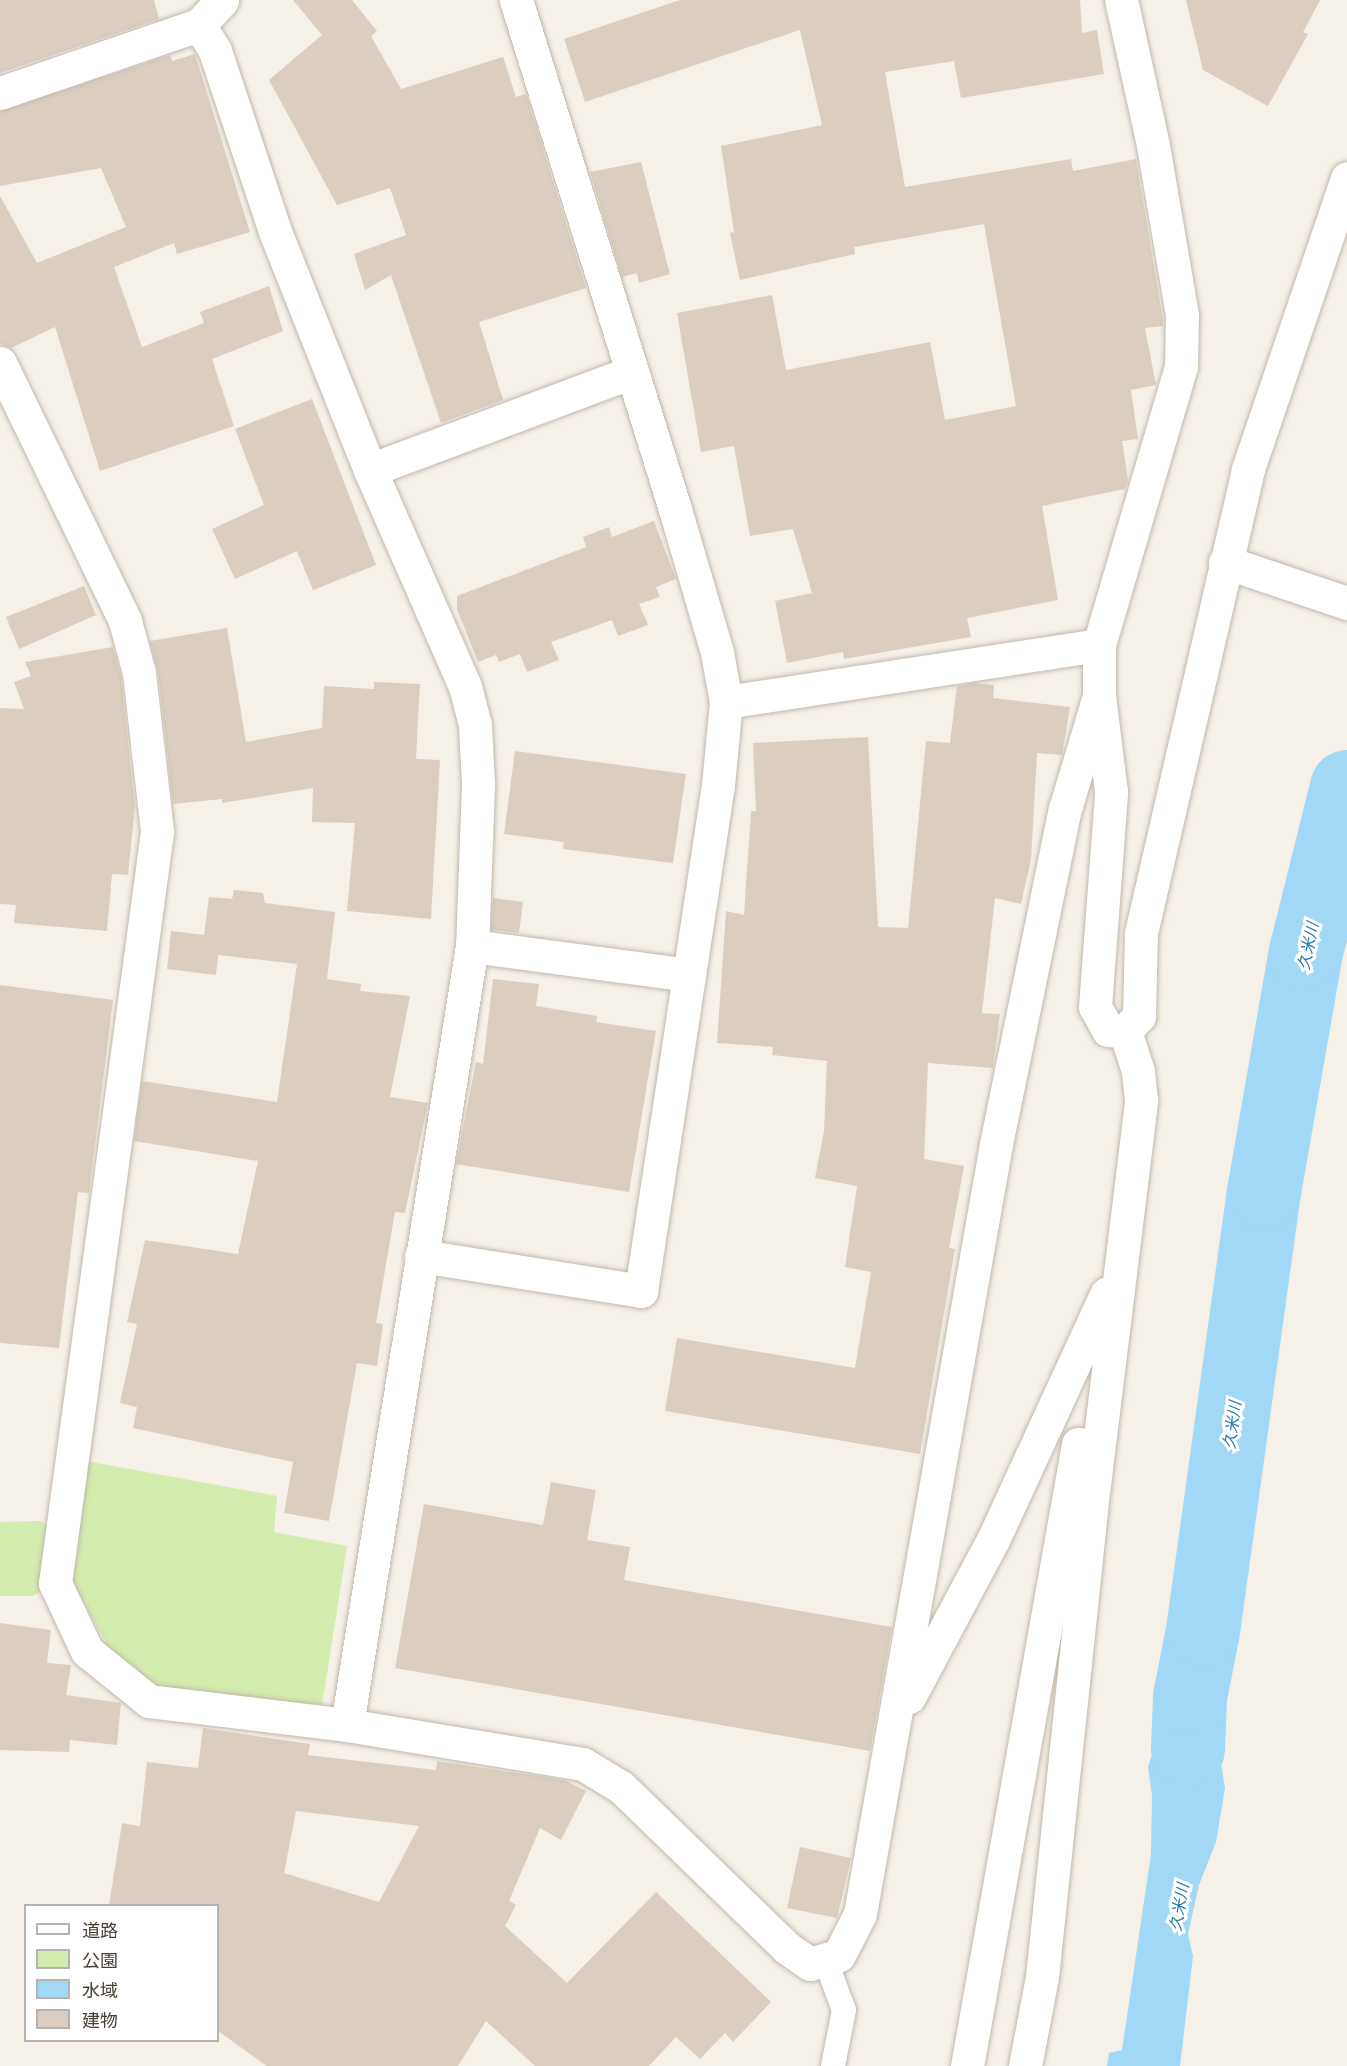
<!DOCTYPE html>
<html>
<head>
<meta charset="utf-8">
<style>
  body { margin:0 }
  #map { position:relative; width:1347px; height:2066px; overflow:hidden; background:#f5f0e8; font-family:"Asap Condensed","Noto Sans JP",sans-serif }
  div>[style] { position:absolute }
  .green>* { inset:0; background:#d4ecae }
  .water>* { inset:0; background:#a1d8f5 }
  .river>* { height:74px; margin:-37px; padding:0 37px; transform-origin:37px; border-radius:37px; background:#a1d8f5 }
  .building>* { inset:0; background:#dbcec0 }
  .roads { filter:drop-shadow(0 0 2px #c1b8aa) drop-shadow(0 0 2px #c1b8aa) }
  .lane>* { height:24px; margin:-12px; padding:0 12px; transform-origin:12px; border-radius:12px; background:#fff }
  .street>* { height:33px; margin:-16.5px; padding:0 16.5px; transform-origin:16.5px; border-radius:16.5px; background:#fff }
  span { translate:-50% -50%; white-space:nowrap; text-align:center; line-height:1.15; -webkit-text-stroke:6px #fff; paint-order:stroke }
  .water-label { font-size:16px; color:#257bac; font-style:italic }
  .legend { position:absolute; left:24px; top:1904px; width:195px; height:138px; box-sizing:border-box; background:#fff; border:2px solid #b6b3af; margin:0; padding:8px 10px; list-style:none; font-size:18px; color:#494036 }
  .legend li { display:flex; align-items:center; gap:12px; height:30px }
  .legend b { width:30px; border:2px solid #b6b3af }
</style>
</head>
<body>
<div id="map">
  <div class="green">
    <i style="clip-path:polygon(86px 1461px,277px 1496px,274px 1532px,347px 1546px,322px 1706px,152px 1688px,117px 1663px,71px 1579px)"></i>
    <i style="clip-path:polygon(39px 1521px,62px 1532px,55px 1583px,32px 1596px,0 1596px,0 1522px)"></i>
  </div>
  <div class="water">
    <i style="clip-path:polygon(1185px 1633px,1192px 1635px,1214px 1669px,1213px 1713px,1225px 1788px,1216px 1842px,1199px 1885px,1188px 1934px,1193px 1956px,1180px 2066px,1107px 2066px,1109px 2053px,1122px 2050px,1151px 1854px,1152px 1795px,1148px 1767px,1165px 1717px)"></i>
  </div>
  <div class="river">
    <i style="left:1188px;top:1749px;width:52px;rotate:-87.8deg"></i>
    <i style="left:1190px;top:1697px;width:67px;rotate:-78.9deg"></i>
    <i style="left:1203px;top:1631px;width:443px;rotate:-82.1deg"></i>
    <i style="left:1264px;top:1192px;width:244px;rotate:-80.1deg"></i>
    <i style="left:1306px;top:952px;width:170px;rotate:-76deg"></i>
  </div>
  <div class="building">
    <i style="clip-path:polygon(0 0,154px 0,159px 19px,0 73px)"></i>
    <i style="clip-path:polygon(293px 0,352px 0,377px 31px,371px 36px,401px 89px,503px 57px,516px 97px,526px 94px,586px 288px,479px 322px,503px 400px,441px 423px,391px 275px,365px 290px,354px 254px,406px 235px,390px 188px,337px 205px,269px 80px,322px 35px)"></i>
    <i style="clip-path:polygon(680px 0,1080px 0,1082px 33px,1097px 30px,1104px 74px,961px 98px,954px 61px,885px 72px,905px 187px,1071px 159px,1073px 171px,1136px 159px,1163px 320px,1163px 326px,1145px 328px,1156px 385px,1131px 390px,1138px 439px,1122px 441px,1128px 480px,1125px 489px,1042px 506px,1058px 600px,967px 618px,971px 637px,844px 659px,843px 652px,787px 663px,775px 601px,812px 593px,793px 529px,750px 536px,734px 446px,701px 452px,677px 313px,772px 295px,786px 370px,930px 342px,945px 420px,1016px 406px,984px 224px,854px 247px,855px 254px,740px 280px,730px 233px,734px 232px,721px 146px,822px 125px,800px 30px,585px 102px,564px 39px)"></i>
    <i style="clip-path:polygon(1186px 0,1320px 0,1303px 32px,1308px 34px,1268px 106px,1203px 70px)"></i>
    <i style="clip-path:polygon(195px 54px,250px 232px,177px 254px,174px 243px,114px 267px,142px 347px,204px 323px,200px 312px,269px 286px,283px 331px,212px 359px,234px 426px,100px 471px,55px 327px,11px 348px,0 344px,0 196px,37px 263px,126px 227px,101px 168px,0 186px,0 111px,170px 55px,172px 61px)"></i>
    <i style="clip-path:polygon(641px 162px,670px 274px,639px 283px,637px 273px,622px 277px,590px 172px)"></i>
    <i style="clip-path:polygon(312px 399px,376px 565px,313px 590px,297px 551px,235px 579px,212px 529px,264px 505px,235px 429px)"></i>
    <i style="clip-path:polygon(654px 521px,676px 579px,656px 587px,660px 597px,639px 604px,648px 625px,618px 636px,612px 620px,551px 642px,559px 660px,527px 672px,520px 654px,499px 662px,496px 655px,478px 662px,457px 609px,457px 596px,586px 547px,583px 537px,609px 527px,612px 537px)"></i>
    <i style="clip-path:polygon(84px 586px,96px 615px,19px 649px,6px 617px)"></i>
    <i style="clip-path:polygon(227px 628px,246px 742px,322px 728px,324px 686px,374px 689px,374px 682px,420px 684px,416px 759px,440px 760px,431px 919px,347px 911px,355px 823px,312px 822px,313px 788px,222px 803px,222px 799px,173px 804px,158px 671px,150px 641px)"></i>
    <i style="clip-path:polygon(113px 647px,121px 677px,135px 807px,128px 875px,112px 874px,107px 931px,14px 923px,16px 905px,0 904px,0 708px,24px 709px,14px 682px,31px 676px,25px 662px)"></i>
    <i style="clip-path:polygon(975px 683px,994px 685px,993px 698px,1070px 707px,1062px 755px,1037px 753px,1031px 860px,1021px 904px,995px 898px,982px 1013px,1000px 1014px,993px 1068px,928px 1063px,924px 1159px,964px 1166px,949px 1248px,955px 1249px,920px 1454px,665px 1411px,677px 1338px,855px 1368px,871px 1272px,845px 1267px,857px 1186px,815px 1178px,824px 1131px,827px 1061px,772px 1055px,773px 1047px,717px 1043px,726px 911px,744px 915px,751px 811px,756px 811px,753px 743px,868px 737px,878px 927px,908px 928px,926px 741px,950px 743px,957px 686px)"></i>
    <i style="clip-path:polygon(515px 751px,686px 774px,673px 863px,563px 849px,564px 842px,504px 834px)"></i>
    <i style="clip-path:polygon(234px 890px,263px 893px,265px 903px,335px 912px,327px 979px,361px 984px,360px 991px,410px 996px,390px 1097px,428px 1103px,405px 1213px,395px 1212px,376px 1323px,383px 1324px,377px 1366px,357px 1363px,329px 1521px,284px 1513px,293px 1462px,133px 1428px,137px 1407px,120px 1403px,137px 1324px,127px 1322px,145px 1240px,238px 1254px,258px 1161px,134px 1141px,142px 1081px,277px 1102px,297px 964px,218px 955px,216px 975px,167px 969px,171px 931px,204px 935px,209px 897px,232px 899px)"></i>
    <i style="clip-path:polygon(493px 898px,523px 902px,519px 933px,491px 930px)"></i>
    <i style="clip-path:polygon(493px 979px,539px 984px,536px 1006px,597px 1016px,596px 1022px,656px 1031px,629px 1192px,456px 1164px,476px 1062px,483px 1064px)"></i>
    <i style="clip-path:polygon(0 985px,113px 1000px,89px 1193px,78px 1192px,59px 1348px,0 1343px)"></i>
    <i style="clip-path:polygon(551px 1482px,596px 1490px,587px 1540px,630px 1547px,624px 1580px,892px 1627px,870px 1751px,395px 1668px,424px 1504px,543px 1525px)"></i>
    <i style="clip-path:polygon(0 1623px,51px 1630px,47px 1663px,71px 1665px,66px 1695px,121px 1703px,117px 1745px,70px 1740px,69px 1752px,0 1750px)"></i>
    <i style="clip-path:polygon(evenodd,203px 1728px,310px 1744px,308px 1755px,436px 1770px,437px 1761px,564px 1780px,586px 1791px,561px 1840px,540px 1828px,509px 1901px,516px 1905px,505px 1926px,567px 1983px,656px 1892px,771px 2002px,733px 2042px,725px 2033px,700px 2059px,676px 2037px,649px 2066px,535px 2066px,486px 2021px,458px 2066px,267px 2066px,218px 2031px,218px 1905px,109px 1905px,122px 1823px,140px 1826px,147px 1762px,198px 1768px,203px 1728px,296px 1811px,419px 1826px,379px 1902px,284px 1873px,296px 1811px)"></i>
    <i style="clip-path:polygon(800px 1847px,851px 1858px,837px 1918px,787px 1908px)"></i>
  </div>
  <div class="roads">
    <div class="lane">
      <i style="left:825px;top:1959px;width:54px;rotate:69.6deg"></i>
      <i style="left:844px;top:2010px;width:57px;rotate:101.1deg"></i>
    </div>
    <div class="street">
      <i style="left:199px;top:25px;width:31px;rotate:58deg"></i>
      <i style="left:215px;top:51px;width:193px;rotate:71.6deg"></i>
      <i style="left:276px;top:234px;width:254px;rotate:68.3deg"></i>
      <i style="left:370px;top:470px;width:236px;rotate:66.3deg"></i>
      <i style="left:465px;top:686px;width:40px;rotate:75.6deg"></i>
      <i style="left:475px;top:725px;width:60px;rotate:87.1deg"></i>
      <i style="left:478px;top:785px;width:161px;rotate:92.1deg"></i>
      <i style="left:472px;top:946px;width:789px;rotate:99.12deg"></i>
      <i style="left:0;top:93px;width:210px;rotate:-18.9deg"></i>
      <i style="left:199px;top:25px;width:34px;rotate:-47deg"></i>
      <i style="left:0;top:363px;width:287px;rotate:64.1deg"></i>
      <i style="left:125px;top:621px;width:54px;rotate:74.9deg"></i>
      <i style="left:139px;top:673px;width:160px;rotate:83.5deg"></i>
      <i style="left:157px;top:832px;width:758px;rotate:97.73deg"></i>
      <i style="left:55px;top:1583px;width:75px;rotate:64.8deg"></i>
      <i style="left:87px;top:1651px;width:80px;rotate:38.9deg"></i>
      <i style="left:149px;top:1701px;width:199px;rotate:6.9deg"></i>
      <i style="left:347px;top:1725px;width:239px;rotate:9.4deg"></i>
      <i style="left:583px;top:1764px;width:44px;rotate:31.2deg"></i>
      <i style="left:621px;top:1787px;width:231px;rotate:44.1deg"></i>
      <i style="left:787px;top:1948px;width:28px;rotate:35deg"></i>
      <i style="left:810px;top:1964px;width:30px;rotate:-17deg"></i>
      <i style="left:839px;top:1955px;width:46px;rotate:-62.9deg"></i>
      <i style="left:860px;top:1914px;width:782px;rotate:-79.98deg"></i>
      <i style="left:996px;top:1144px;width:342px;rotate:-78.4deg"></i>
      <i style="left:1065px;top:809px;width:118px;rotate:-73.3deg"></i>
      <i style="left:370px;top:470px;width:280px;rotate:-20.5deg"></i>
      <i style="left:1225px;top:562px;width:129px;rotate:18.6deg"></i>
      <i style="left:726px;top:702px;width:377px;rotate:-8.7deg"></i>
      <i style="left:472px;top:946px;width:219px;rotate:7.6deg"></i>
      <i style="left:1125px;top:1031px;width:21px;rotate:-47deg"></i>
      <i style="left:1139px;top:1016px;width:83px;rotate:-88.6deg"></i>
      <i style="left:1141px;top:933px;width:476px;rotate:-77deg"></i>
      <i style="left:1248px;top:469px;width:307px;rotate:-71.2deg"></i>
      <i style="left:421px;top:1256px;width:223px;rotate:9deg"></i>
      <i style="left:641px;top:1291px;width:512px;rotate:-81.35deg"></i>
      <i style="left:718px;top:785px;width:83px;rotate:-84.5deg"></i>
      <i style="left:726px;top:702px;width:51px;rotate:-100.2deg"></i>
      <i style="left:717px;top:652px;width:149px;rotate:-106.4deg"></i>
      <i style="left:675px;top:509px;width:533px;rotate:-107.35deg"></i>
      <i style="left:909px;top:1697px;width:178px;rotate:-61.9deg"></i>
      <i style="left:993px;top:1540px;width:271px;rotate:-65.3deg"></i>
      <i style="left:967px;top:2066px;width:632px;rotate:-79.88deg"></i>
      <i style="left:1025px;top:2066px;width:91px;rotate:-79.2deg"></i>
      <i style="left:1042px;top:1977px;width:495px;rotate:-84deg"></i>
      <i style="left:1094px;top:1485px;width:388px;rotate:-83deg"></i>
      <i style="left:1141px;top:1100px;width:29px;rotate:-96deg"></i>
      <i style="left:1138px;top:1071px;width:42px;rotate:-108deg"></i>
      <i style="left:1125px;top:1031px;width:17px;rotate:-177deg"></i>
      <i style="left:1108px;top:1030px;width:26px;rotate:-119deg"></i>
      <i style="left:1095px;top:1007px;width:216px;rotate:-85.7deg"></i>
      <i style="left:1111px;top:792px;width:97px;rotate:-97.1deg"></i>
      <i style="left:1099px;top:696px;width:51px;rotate:-90deg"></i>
      <i style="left:1099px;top:645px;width:291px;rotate:-73.6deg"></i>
      <i style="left:1181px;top:366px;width:51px;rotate:-88.9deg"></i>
      <i style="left:1182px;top:315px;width:172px;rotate:-99.7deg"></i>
      <i style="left:1153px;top:145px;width:148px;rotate:-102.4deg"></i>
    </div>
  </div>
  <div class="water-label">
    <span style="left:1308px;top:946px;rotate:-78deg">久米川</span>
    <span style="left:1232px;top:1425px;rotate:-82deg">久米川</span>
    <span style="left:1179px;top:1907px;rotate:-80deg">久米川</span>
  </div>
  <ul class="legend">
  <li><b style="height:8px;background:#fff"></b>道路</li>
  <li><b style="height:16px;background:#d4ecae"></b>公園</li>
  <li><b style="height:16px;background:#a1d8f5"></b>水域</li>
  <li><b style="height:16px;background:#dbcec0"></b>建物</li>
  </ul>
</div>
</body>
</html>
